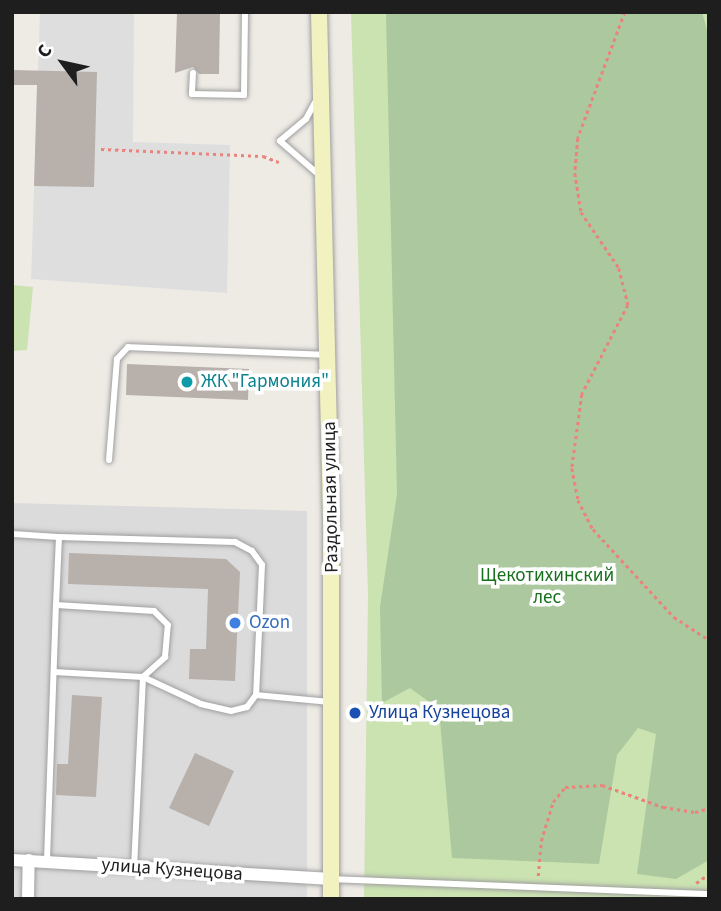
<!DOCTYPE html>
<html>
<head>
<meta charset="utf-8">
<style>
  body { margin:0 }
  #map { position:relative; width:721px; height:911px; overflow:hidden; background:#eeebe5; font-family:"Source Sans 3",sans-serif }
  div>[style] { position:absolute }
  .residential>* { inset:0; background:#dcdbdb }
  .grass>* { inset:0; background:#cbe2b1 }
  .forest>* { inset:0; background:#acc89f }
  .parking>* { inset:0; background:#dedede }
  .building>* { inset:0; background:#b7b0ab }
  .path>* { height:2.5px; margin-top:-1.25px; transform-origin:0; background:repeating-linear-gradient(90deg,#ea837b 0 3.5px,transparent 0 7px) }
  .roads { filter:drop-shadow(0 0 2px #9f9f9f) drop-shadow(0 0 2px #9f9f9f) }
  .lane>* { height:6px; margin:-3px; padding:0 3px; transform-origin:3px; border-radius:3px; background:#fff }
  .street>* { height:12px; margin:-6px; padding:0 6px; transform-origin:6px; border-radius:6px; background:#fff }
  .secondary>* { height:16px; margin:-8px; padding:0 8px; transform-origin:8px; border-radius:8px; background:#f1f2bf }
  .dots>* { width:19px; height:19px; translate:-50% -50%; box-sizing:border-box; border:4px solid #fff; border-radius:50% }
  span { translate:-50% -50%; white-space:nowrap; text-align:center; line-height:1.15; -webkit-text-stroke:7px #fff; paint-order:stroke }
  .culture-label { font-size:19px; color:#0d838f }
  .left { translate:0 -50%; text-align:left }
  .street-label { font-size:19px; color:#1e1e1e }
  .park-label { font-size:19px; color:#18701d }
  .shop-label { font-size:19px; color:#366cbe }
  .transit-label { font-size:19px; color:#164399 }
  .frame { position:absolute; inset:0; border:14px solid #1e1e1e; pointer-events:none }
  .north { position:absolute; left:28px; top:28px; width:70px; height:70px; -webkit-text-stroke:5px #fff; paint-order:stroke; rotate:303deg; font-size:19px; font-weight:700; line-height:28px; text-align:center; color:#1e1e1e }
  .north::after { content:''; display:block; margin:auto; width:24px; height:32px; background:#1e1e1e; clip-path:polygon(50% 0,100% 100%,50% 72%,0 100%) }
</style>
</head>
<body>
<div id="map">
  <div class="residential">
    <i style="clip-path:polygon(12px 503px,307px 511px,307px 899px,12px 899px)"></i>
  </div>
  <div class="grass">
    <i style="clip-path:polygon(351px 12px,709px 12px,709px 899px,364px 899px,368px 595px)"></i>
    <i style="clip-path:polygon(12px 285px,33px 287px,27px 350px,12px 351px)"></i>
  </div>
  <div class="forest">
    <i style="clip-path:polygon(386px 12px,702px 12px,709px 37px,709px 860px,676px 879px,637px 874px,656px 734px,638px 728px,617px 755px,599px 864px,452px 858px,439px 709px,410px 688px,382px 703px,380px 607px,397px 494px)"></i>
  </div>
  <div class="parking">
    <i style="clip-path:polygon(40px 12px,134px 12px,133px 142px,230px 145px,227px 293px,31px 279px)"></i>
  </div>
  <div class="building">
    <i style="clip-path:polygon(177px 12px,220px 12px,219px 74px,199px 74px,193px 67px,175px 73px)"></i>
    <i style="clip-path:polygon(12px 70px,97px 72px,94px 187px,34px 186px,37px 85px,12px 85px)"></i>
    <i style="clip-path:polygon(127px 364px,249px 369px,248px 400px,126px 395px)"></i>
    <i style="clip-path:polygon(69px 553px,226px 559px,240px 572px,235px 681px,189px 679px,190px 649px,206px 649px,208px 589px,68px 584px)"></i>
    <i style="clip-path:polygon(72px 695px,102px 697px,96px 797px,56px 795px,57px 764px,68px 764px)"></i>
    <i style="clip-path:polygon(195px 753px,234px 771px,209px 826px,169px 808px)"></i>
  </div>
  <div class="path">
    <i style="left:625px;top:12px;width:134px;rotate:110.5deg"></i>
    <i style="left:578px;top:138px;width:35px;rotate:95deg"></i>
    <i style="left:575px;top:173px;width:39px;rotate:81deg"></i>
    <i style="left:581px;top:212px;width:68px;rotate:55.8deg"></i>
    <i style="left:619px;top:268px;width:38px;rotate:76deg"></i>
    <i style="left:628px;top:305px;width:100px;rotate:117.3deg"></i>
    <i style="left:582px;top:394px;width:75px;rotate:97.7deg"></i>
    <i style="left:572px;top:468px;width:33px;rotate:79deg"></i>
    <i style="left:578px;top:500px;width:33px;rotate:63deg"></i>
    <i style="left:593px;top:529px;width:120px;rotate:47.4deg"></i>
    <i style="left:674px;top:617px;width:42px;rotate:33.3deg"></i>
    <i style="left:101px;top:149px;width:162px;rotate:2.5deg"></i>
    <i style="left:263px;top:156px;width:17px;rotate:21deg"></i>
    <i style="left:538px;top:876px;width:35px;rotate:-85deg"></i>
    <i style="left:541px;top:841px;width:41px;rotate:-72.9deg"></i>
    <i style="left:553px;top:802px;width:19px;rotate:-51deg"></i>
    <i style="left:565px;top:787px;width:37px;rotate:-3deg"></i>
    <i style="left:602px;top:785px;width:65px;rotate:19.8deg"></i>
    <i style="left:663px;top:807px;width:32px;rotate:9deg"></i>
    <i style="left:695px;top:812px;width:15px;rotate:-16deg"></i>
    <i style="left:696px;top:883px;width:16px;rotate:-35deg"></i>
  </div>
  <div class="roads">
    <div class="lane">
      <i style="left:193px;top:73px;width:21px;rotate:93deg"></i>
      <i style="left:192px;top:94px;width:52px;rotate:1.1deg"></i>
      <i style="left:244px;top:95px;width:83px;rotate:-89.3deg"></i>
      <i style="left:317px;top:99px;width:23px;rotate:119deg"></i>
      <i style="left:306px;top:119px;width:34px;rotate:140deg"></i>
      <i style="left:280px;top:141px;width:50px;rotate:41deg"></i>
      <i style="left:109px;top:460px;width:101px;rotate:-85.5deg"></i>
      <i style="left:117px;top:359px;width:16px;rotate:-47deg"></i>
      <i style="left:128px;top:347px;width:199px;rotate:2.3deg"></i>
      <i style="left:12px;top:534px;width:47px;rotate:3.7deg"></i>
      <i style="left:54px;top:672px;width:89px;rotate:3.2deg"></i>
      <i style="left:143px;top:677px;width:30px;rotate:-42deg"></i>
      <i style="left:165px;top:657px;width:32px;rotate:-85deg"></i>
      <i style="left:168px;top:625px;width:20px;rotate:-135deg"></i>
      <i style="left:154px;top:611px;width:98px;rotate:-176.5deg"></i>
      <i style="left:56px;top:605px;width:68px;rotate:-87.5deg"></i>
      <i style="left:59px;top:537px;width:176px;rotate:1.6deg"></i>
      <i style="left:235px;top:542px;width:19px;rotate:28deg"></i>
      <i style="left:252px;top:551px;width:17px;rotate:54deg"></i>
      <i style="left:262px;top:565px;width:130px;rotate:92.6deg"></i>
      <i style="left:256px;top:695px;width:15px;rotate:127deg"></i>
      <i style="left:247px;top:707px;width:16px;rotate:166deg"></i>
      <i style="left:231px;top:711px;width:31px;rotate:-167deg"></i>
      <i style="left:201px;top:704px;width:64px;rotate:-155deg"></i>
      <i style="left:143px;top:677px;width:190px;rotate:92.7deg"></i>
      <i style="left:256px;top:695px;width:74px;rotate:5.4deg"></i>
      <i style="left:47px;top:860px;width:255px;rotate:-88deg"></i>
      <i style="left:333px;top:879px;width:376px;rotate:2.3deg"></i>
    </div>
    <div class="street">
      <i style="left:12px;top:860px;width:320px;rotate:3.4deg"></i>
      <i style="left:28px;top:899px;width:39px;rotate:-89deg"></i>
    </div>
    <div class="secondary">
      <i style="left:319px;top:12px;width:507px;rotate:88.64deg"></i>
      <i style="left:331px;top:519px;width:380px;rotate:90deg"></i>
    </div>
  </div>
  <div class="dots">
    <i style="left:187px;top:382px;background:#0f9aa8"></i>
    <i style="left:235px;top:623px;background:#3f7fe0"></i>
    <i style="left:355px;top:713px;background:#1a4fb4"></i>
  </div>
  <div class="culture-label">
    <span class="left" style="left:201px;top:382px">ЖК "Гармония"</span>
  </div>
  <div class="street-label">
    <span style="left:331px;top:497px;rotate:-91deg">Раздольная улица</span>
    <span style="left:172px;top:870px;rotate:4deg">улица Кузнецова</span>
  </div>
  <div class="park-label">
    <span style="left:547px;top:587px">Щекотихинский<br>лес</span>
  </div>
  <div class="shop-label">
    <span class="left" style="left:249px;top:623px">Ozon</span>
  </div>
  <div class="transit-label">
    <span class="left" style="left:369px;top:713px">Улица Кузнецова</span>
  </div>
  <div class="frame"></div>
  <div class="north">С</div>
</div>
</body>
</html>
